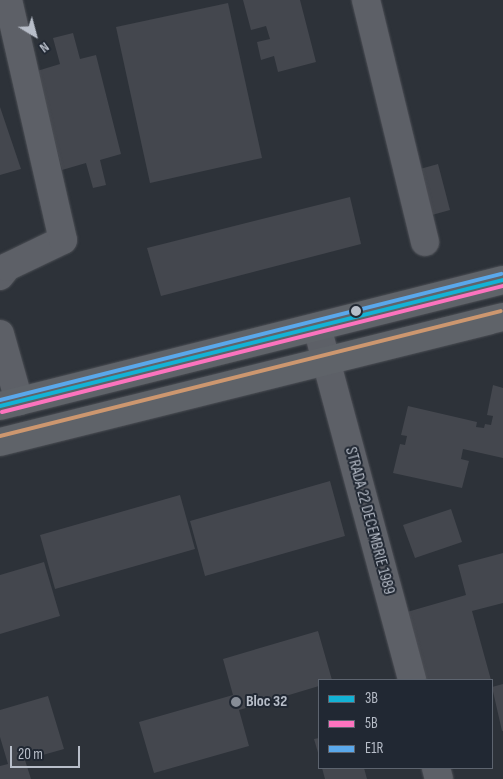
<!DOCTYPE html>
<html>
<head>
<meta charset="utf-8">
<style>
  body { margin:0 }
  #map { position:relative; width:503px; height:779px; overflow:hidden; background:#2d3239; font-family:"Sofia Sans Condensed",sans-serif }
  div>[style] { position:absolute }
  .building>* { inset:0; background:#44474e }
  .roads { filter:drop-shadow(0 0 1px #4b4e54) drop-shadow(0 0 1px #4b4e54) }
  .minor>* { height:28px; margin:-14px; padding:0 14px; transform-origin:14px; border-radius:14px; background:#5d6067 }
  .major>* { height:28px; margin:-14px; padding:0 14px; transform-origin:14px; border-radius:14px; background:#5f6369 }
  .bus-1>* { height:4px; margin:-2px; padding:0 2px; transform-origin:2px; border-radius:2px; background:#13b2d5 }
  .bus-2>* { height:4px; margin:-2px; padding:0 2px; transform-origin:2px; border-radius:2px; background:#fc73be }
  .bus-3>* { height:4px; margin:-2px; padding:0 2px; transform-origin:2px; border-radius:2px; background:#5aa8eb }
  .bus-4>* { height:4px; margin:-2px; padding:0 2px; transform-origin:2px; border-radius:2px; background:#cd976f }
  .dots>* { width:14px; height:14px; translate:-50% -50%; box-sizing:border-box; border:2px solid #212833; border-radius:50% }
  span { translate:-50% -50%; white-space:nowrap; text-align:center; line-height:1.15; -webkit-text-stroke:4px #212833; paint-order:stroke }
  .street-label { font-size:16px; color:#b8bec9 }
  .poi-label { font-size:16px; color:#b8bec9; font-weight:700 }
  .left { translate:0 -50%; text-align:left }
  .legend { position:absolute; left:318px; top:679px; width:175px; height:90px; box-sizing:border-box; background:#212833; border:1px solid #5d646f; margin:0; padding:6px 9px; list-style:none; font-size:15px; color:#b8bec9 }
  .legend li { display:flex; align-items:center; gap:10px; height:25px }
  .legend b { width:25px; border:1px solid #5d646f }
  .north { position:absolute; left:10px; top:10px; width:50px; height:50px; -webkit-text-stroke:4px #212833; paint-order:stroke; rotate:143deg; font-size:14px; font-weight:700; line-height:20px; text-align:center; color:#b8bec9 }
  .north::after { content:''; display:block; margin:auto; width:18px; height:22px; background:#b8bec9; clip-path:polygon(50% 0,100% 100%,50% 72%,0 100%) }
  .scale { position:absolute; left:10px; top:746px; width:70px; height:22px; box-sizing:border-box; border:2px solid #b8bec9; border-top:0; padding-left:6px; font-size:15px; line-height:18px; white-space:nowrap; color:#b8bec9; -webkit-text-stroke:4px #212833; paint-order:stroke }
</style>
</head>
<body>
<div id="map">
  <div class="building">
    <i style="clip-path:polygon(243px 0,300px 0,316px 62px,278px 72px,274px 56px,261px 60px,257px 42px,270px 39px,266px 26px,251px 30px)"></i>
    <i style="clip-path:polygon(228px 3px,262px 158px,150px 183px,116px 27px)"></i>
    <i style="clip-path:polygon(73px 33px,80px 59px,96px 55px,121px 154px,100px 160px,106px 185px,93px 188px,86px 163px,62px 170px,37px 71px,60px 64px,53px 38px)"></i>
    <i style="clip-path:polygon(0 107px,21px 169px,0 175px)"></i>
    <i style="clip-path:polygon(438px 164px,450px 210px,432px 215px,420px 169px)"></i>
    <i style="clip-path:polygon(350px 197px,361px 244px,161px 296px,147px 248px)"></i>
    <i style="clip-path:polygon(493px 385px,503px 388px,503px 458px,463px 449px,461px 459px,469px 461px,462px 488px,393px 473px,400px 444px,405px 445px,407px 436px,401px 435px,408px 406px,477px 422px,476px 427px,484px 428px,485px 424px,491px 425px,493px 416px,487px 415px)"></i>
    <i style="clip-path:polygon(330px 481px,345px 536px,205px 576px,190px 521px)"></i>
    <i style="clip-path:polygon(180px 495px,195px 549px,55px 589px,40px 535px)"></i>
    <i style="clip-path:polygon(451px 509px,462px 542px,415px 558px,403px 525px)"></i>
    <i style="clip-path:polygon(503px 553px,503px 603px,472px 611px,491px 680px,427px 680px,407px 612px,466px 595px,458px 565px)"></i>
    <i style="clip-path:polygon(44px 562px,60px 616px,0 634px,0 575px)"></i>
    <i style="clip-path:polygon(318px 631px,332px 680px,319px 680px,319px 686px,239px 710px,249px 746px,154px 773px,139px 722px,233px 695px,223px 659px)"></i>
    <i style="clip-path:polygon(503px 684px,503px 731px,502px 731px,492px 687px)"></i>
    <i style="clip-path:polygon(48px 696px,64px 749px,25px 760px,31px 779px,0 779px,0 766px,8px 764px,0 737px,0 710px)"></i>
    <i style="clip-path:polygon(319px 738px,319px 756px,314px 739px)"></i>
    <i style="clip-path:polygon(322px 768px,364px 768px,367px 779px,325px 779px)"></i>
  </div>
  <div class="roads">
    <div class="minor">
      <i style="left:366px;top:0;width:249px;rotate:76.3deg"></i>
      <i style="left:0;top:276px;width:11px;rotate:-52deg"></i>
      <i style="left:7px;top:267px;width:62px;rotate:-25.7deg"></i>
      <i style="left:63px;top:240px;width:246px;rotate:-102.9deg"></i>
      <i style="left:317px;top:327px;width:366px;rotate:74.9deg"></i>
      <i style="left:0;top:334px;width:70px;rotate:74.2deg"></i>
      <i style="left:436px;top:768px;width:11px;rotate:75deg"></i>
    </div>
    <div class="major">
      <i style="left:0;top:406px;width:519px;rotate:-14.06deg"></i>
      <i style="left:0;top:442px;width:518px;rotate:-13.96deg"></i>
    </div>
  </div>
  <div class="bus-1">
    <i style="left:0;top:406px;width:519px;rotate:-14.06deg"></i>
  </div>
  <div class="bus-2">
    <i style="left:2px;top:412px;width:517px;rotate:-14.12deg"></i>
  </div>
  <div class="bus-3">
    <i style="left:0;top:400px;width:517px;rotate:-14.12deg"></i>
  </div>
  <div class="bus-4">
    <i style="left:0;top:436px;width:516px;rotate:-14.01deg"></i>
  </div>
  <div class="dots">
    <i style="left:356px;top:311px;background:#b8bec9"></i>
    <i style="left:236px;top:702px;background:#878d97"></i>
  </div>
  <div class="street-label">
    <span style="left:369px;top:521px;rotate:75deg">STRADA 22 DECEMBRIE 1989</span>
  </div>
  <div class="poi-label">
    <span class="left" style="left:246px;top:702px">Bloc 32</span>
  </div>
  <ul class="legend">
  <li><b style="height:6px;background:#13b2d5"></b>3B</li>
  <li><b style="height:6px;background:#fc73be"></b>5B</li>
  <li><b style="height:6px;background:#5aa8eb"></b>E1R</li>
  </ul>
  <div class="north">N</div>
  <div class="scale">20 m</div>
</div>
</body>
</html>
